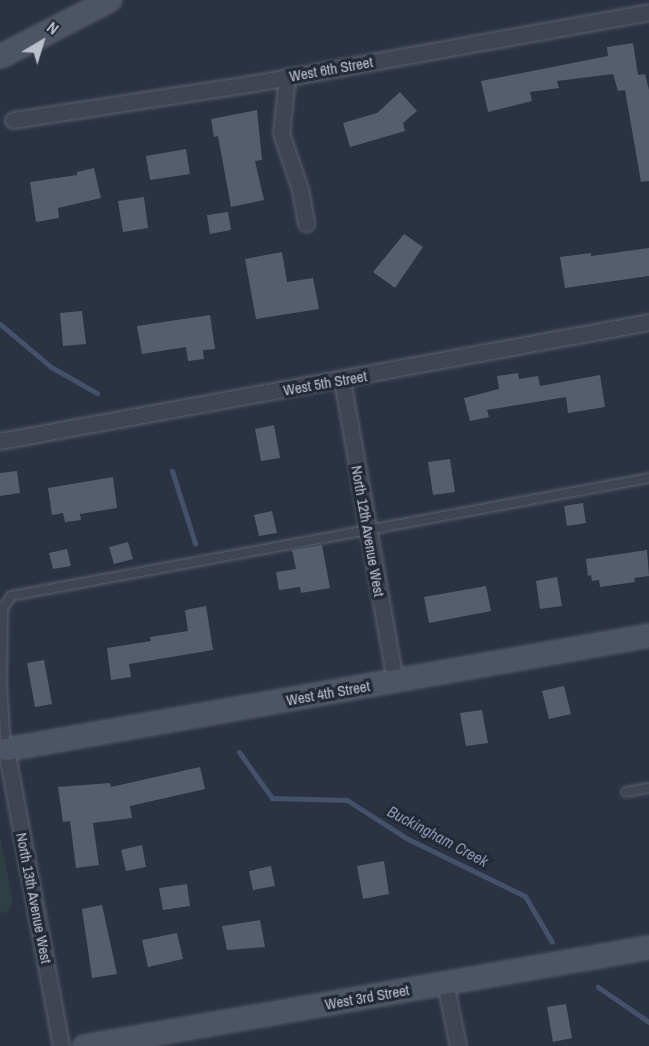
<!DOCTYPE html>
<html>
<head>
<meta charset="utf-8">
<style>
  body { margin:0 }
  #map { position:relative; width:649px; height:1046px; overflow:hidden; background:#2b3242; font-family:"Archivo Narrow",sans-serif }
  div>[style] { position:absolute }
  .green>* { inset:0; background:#2e4044 }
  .stream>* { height:5px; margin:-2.5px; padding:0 2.5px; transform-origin:2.5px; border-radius:2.5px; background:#44516a }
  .building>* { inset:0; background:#565e6e }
  .roads { filter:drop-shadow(0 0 2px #5a606c) drop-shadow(0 0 2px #5a606c) }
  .lane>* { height:8px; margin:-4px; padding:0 4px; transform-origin:4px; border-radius:4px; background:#3f4552 }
  .street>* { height:15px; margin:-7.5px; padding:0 7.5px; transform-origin:7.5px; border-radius:7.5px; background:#3f4552 }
  .secondary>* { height:21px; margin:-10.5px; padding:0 10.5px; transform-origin:10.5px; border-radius:10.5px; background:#4d5464 }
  span { translate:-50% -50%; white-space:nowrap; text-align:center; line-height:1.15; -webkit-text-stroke:6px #232a37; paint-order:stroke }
  .street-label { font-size:15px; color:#bcc0cb }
  .water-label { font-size:16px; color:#8694af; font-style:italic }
  .north { position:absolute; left:12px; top:12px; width:60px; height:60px; -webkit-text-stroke:4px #232a37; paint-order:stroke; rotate:38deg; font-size:16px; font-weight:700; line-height:24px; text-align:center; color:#bcc0cb }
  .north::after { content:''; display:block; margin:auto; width:21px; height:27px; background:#bcc0cb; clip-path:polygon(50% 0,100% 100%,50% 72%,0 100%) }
</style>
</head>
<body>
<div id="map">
  <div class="green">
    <i style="clip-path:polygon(0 835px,13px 903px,7px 912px,0 913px)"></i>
  </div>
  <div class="stream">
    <i style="left:0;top:324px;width:67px;rotate:40.1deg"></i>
    <i style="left:51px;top:367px;width:53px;rotate:29.5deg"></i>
    <i style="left:172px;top:471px;width:76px;rotate:72.3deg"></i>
    <i style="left:239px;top:752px;width:57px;rotate:54.3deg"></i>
    <i style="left:272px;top:798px;width:75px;rotate:1.5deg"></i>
    <i style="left:347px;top:800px;width:72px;rotate:32.6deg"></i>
    <i style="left:408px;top:839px;width:130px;rotate:26deg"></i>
    <i style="left:525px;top:896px;width:53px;rotate:59.6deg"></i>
    <i style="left:598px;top:987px;width:62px;rotate:34.5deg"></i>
  </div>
  <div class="building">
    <i style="clip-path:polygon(633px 43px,638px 75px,645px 74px,649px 90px,649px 181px,641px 182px,625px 90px,618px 91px,613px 74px,557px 81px,559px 88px,530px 92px,532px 101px,488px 112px,481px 81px,608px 56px,607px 47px)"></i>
    <i style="clip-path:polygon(400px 92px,417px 111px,403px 123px,405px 131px,350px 147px,343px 123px,377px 113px)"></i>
    <i style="clip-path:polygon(257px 110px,262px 160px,255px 161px,264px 200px,231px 207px,218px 136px,214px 137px,211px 119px)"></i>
    <i style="clip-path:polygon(186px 149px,190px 174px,150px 180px,146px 156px)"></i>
    <i style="clip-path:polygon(94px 168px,101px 198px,58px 208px,59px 218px,36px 222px,30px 182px,77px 175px,77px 172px)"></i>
    <i style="clip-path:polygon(144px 197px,148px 228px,123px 232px,118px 201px)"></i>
    <i style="clip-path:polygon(228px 212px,231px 230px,210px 234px,207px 215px)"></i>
    <i style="clip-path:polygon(404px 234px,423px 247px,395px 288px,373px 272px)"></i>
    <i style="clip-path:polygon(649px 248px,649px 276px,565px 288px,560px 257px,591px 253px,591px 256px)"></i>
    <i style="clip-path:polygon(282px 252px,287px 282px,313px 278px,319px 309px,256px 319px,245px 259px)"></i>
    <i style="clip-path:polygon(82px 311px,86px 344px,63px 346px,60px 313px)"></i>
    <i style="clip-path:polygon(210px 315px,215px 349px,203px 350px,204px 359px,188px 361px,186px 347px,142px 354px,137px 326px)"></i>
    <i style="clip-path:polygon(518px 373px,519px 379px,538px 376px,540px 386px,600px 375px,605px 407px,568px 413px,566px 397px,487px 410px,489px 417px,470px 421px,464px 398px,499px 389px,497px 376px)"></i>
    <i style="clip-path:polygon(274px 425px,280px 458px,261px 461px,255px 429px)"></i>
    <i style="clip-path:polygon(450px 459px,455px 492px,433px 495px,428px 462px)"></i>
    <i style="clip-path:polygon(17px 471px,20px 493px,0 496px,0 473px)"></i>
    <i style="clip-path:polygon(113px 477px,117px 508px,80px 514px,81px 520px,65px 522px,63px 513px,52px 515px,48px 488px)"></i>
    <i style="clip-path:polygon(583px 503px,586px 523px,567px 526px,564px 506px)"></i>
    <i style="clip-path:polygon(272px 511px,277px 533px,259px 536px,254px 515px)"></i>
    <i style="clip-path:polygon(128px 542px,133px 559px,114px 564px,109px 547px)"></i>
    <i style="clip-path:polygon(322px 545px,330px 588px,301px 593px,300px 587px,279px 590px,276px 572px,296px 569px,292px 550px)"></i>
    <i style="clip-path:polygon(67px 549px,71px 566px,53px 569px,49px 553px)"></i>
    <i style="clip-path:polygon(647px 550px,649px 576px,634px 578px,635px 582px,600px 587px,599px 580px,592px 581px,591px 575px,588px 576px,586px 559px)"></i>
    <i style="clip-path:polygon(557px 577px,562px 606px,540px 609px,536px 581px)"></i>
    <i style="clip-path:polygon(486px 586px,491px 611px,429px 623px,424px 597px)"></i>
    <i style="clip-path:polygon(206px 606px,213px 650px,129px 664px,131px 677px,111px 680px,107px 648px,151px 641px,150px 637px,188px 631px,185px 610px)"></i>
    <i style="clip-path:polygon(44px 660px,52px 704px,35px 707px,27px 663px)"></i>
    <i style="clip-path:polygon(564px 686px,571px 714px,549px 719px,542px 691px)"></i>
    <i style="clip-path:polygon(482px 710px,488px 743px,466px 746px,460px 713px)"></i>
    <i style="clip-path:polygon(200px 767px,205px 789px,130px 806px,132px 818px,93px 823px,99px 865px,76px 868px,70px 821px,63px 822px,58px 787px,110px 783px,111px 787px)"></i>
    <i style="clip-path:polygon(142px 845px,146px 867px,126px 871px,121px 850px)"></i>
    <i style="clip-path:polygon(384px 861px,389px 894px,363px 899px,357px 866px)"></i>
    <i style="clip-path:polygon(271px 866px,275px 886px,253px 890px,249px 871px)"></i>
    <i style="clip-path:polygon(187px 884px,190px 906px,163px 910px,159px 888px)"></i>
    <i style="clip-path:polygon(102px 905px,117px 974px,92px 978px,82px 909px)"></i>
    <i style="clip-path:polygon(260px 920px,265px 947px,227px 950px,222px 926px)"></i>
    <i style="clip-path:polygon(177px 933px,183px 959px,148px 967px,142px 940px)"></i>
    <i style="clip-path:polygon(566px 1004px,572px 1038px,553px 1042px,547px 1007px)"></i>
  </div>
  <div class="roads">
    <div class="lane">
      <i style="left:6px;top:748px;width:64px;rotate:-93.6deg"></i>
      <i style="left:2px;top:684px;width:76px;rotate:-89.2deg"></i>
      <i style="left:3px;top:608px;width:14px;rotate:-56deg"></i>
      <i style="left:11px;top:596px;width:649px;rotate:-10.48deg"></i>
      <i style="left:626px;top:792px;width:23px;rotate:-10deg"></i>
    </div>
    <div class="street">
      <i style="left:287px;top:77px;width:56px;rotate:96.1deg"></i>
      <i style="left:281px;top:133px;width:59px;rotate:71.3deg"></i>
      <i style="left:300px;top:189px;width:35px;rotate:80deg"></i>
      <i style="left:13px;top:120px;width:245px;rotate:-8.7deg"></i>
      <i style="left:255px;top:83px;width:400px;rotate:-10.2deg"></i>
      <i style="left:342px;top:380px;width:306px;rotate:80deg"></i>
      <i style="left:0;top:441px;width:660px;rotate:-10.39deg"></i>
      <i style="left:6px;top:749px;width:302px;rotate:79.5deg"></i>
      <i style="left:445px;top:983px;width:64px;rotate:78.3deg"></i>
    </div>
    <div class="secondary">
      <i style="left:0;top:56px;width:123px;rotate:-27.2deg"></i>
      <i style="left:6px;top:749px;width:653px;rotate:-10.05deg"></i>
      <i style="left:84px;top:1046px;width:574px;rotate:-9.94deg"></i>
    </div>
  </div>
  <div class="street-label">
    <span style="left:331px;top:69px;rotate:-10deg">West 6th Street</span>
    <span style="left:325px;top:383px;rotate:-10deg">West 5th Street</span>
    <span style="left:368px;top:531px;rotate:80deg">North 12th Avenue West</span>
    <span style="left:328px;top:693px;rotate:-10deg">West 4th Street</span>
    <span style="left:34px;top:898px;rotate:79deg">North 13th Avenue West</span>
    <span style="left:367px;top:997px;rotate:-10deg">West 3rd Street</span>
  </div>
  <div class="water-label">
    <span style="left:438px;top:836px;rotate:28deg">Buckingham Creek</span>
  </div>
  <div class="north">N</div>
</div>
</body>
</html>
